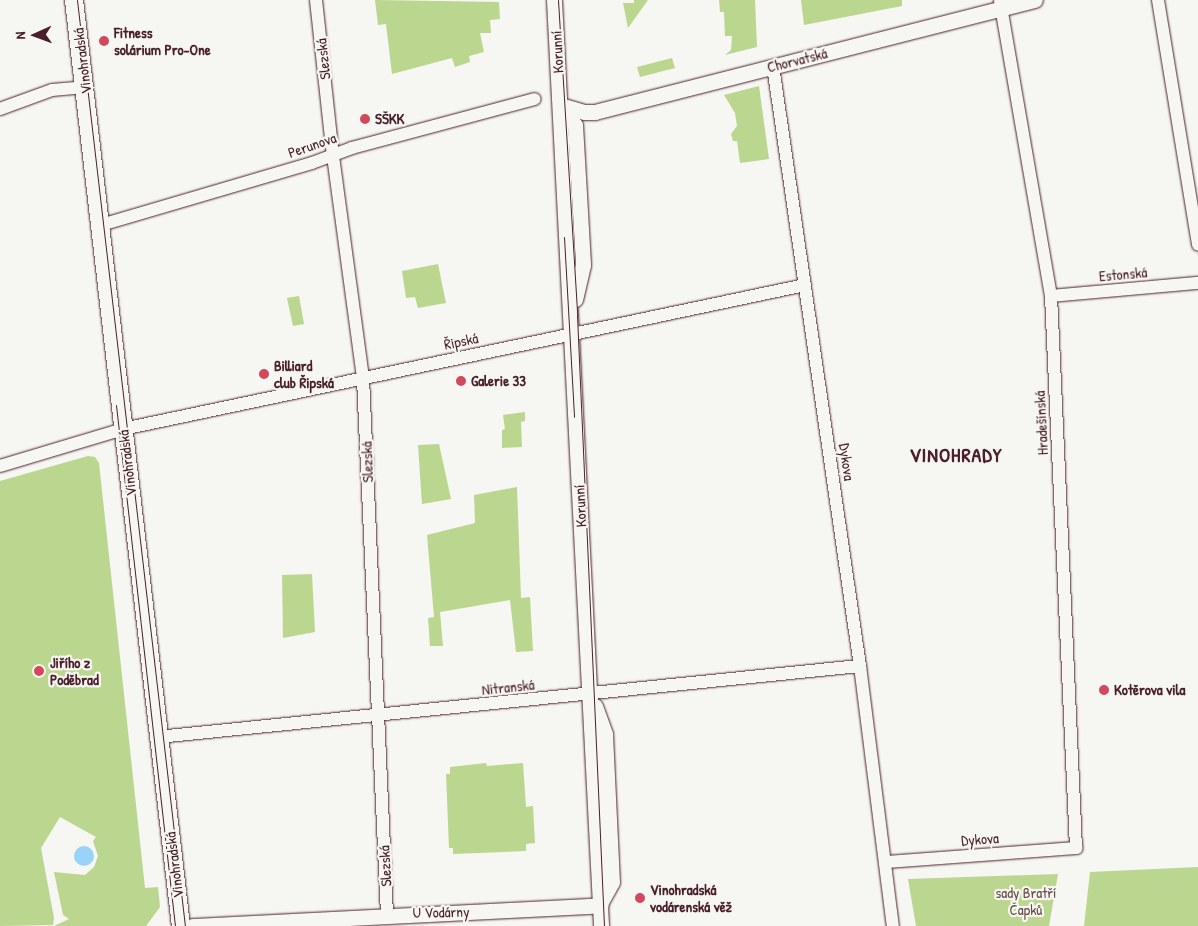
<!DOCTYPE html>
<html>
<head>
<meta charset="utf-8">
<style>
  body { margin:0 }
  #map { position:relative; width:1198px; height:926px; overflow:hidden; background:#f6f6f2; font-family:"Patrick Hand",sans-serif }
  div>[style] { position:absolute }
  .green>* { inset:0; background:#bbd68e }
  .water>* { inset:0; background:#99d3f9 }
  .round { border-radius:50% }
  .roads { filter:drop-shadow(0 0 1px #4a1f2b) drop-shadow(0 0 1px #4a1f2b) }
  .minor>* { height:12px; margin:-6px; padding:0 6px; transform-origin:6px; border-radius:6px; background:#f6f6f2 }
  .tertiary>* { height:15px; margin:-7.5px; padding:0 7.5px; transform-origin:7.5px; border-radius:7.5px; background:#f6f6f2 }
  .secondary>* { height:18px; margin:-9px; padding:0 9px; transform-origin:9px; border-radius:9px; background:#f6f6f2 }
  .tram>* { height:1px; margin:-0.5px; padding:0 0.5px; transform-origin:0.5px; border-radius:0.5px; background:#4a1f2b }
  .dots>* { width:14px; height:14px; translate:-50% -50%; box-sizing:border-box; border:2px solid #f6f6f2; border-radius:50% }
  span { translate:-50% -50%; white-space:nowrap; text-align:center; line-height:1.15; -webkit-text-stroke:4.5px #f6f6f2; paint-order:stroke }
  .poi-label { font-size:15px; color:#4a1f2b; font-weight:700 }
  .left { translate:0 -50%; text-align:left }
  .street-label { font-size:15px; color:#4a1f2b }
  .park-label { font-size:15px; color:#664d44 }
  .district-label { font-size:20px; color:#4a1f2b; font-weight:700; letter-spacing:1px }
  .north { position:absolute; left:10px; top:10px; width:50px; height:50px; -webkit-text-stroke:4px #f6f6f2; paint-order:stroke; rotate:268deg; font-size:14px; font-weight:700; line-height:20px; text-align:center; color:#4a1f2b }
  .north::after { content:''; display:block; margin:auto; width:18px; height:22px; background:#4a1f2b; clip-path:polygon(50% 0,100% 100%,50% 72%,0 100%) }
</style>
</head>
<body>
<div id="map">
  <div class="green">
    <i style="clip-path:polygon(375px 0,499px 2px,500px 19px,490px 20px,491px 33px,480px 33px,484px 52px,469px 56px,470px 62px,455px 67px,452px 58px,392px 74px,386px 24px,378px 25px)"></i>
    <i style="clip-path:polygon(634px 0,648px 0,628px 28px,623px 3px,634px 3px)"></i>
    <i style="clip-path:polygon(719px 0,755px 0,757px 47px,725px 55px,731px 50px,732px 36px,725px 36px,724px 12px,720px 12px)"></i>
    <i style="clip-path:polygon(801px 0,902px 0,902px 6px,804px 25px)"></i>
    <i style="clip-path:polygon(672px 58px,675px 68px,640px 77px,637px 67px)"></i>
    <i style="clip-path:polygon(759px 86px,769px 159px,740px 163px,737px 141px,733px 141px,731px 134px,737px 126px,735px 113px,724px 95px)"></i>
    <i style="clip-path:polygon(438px 264px,446px 303px,418px 308px,415px 297px,406px 298px,402px 271px)"></i>
    <i style="clip-path:polygon(299px 296px,304px 324px,293px 326px,287px 298px)"></i>
    <i style="clip-path:polygon(525px 412px,525px 421px,521px 422px,522px 447px,502px 448px,502px 430px,505px 429px,503px 415px)"></i>
    <i style="clip-path:polygon(439px 444px,451px 499px,422px 504px,418px 445px)"></i>
    <i style="clip-path:polygon(88px 456px,95px 457px,99px 463px,145px 888px,158px 887px,160px 907px,146px 926px,54px 926px,69px 919px,63px 915px,54px 872px,85px 875px,94px 867px,98px 856px,93px 841px,96px 837px,60px 817px,41px 848px,54px 918px,53px 925px,0 926px,0 481px)"></i>
    <i style="clip-path:polygon(517px 487px,521px 598px,530px 597px,533px 651px,516px 652px,510px 600px,440px 612px,443px 646px,430px 646px,428px 618px,434px 617px,427px 535px,475px 523px,474px 495px)"></i>
    <i style="clip-path:polygon(312px 574px,315px 632px,283px 638px,282px 575px)"></i>
    <i style="clip-path:polygon(486px 763px,487px 766px,523px 763px,526px 807px,533px 806px,535px 843px,526px 844px,526px 851px,453px 854px,453px 848px,449px 848px,446px 774px,450px 774px,450px 767px)"></i>
    <i style="clip-path:polygon(1198px 867px,1198px 926px,1084px 926px,1090px 872px)"></i>
    <i style="clip-path:polygon(1058px 874px,1049px 926px,916px 926px,908px 879px)"></i>
  </div>
  <div class="water">
    <i class="round" style="left:74px;top:846px;width:20px;height:20px"></i>
  </div>
  <div class="roads">
    <div class="minor">
      <i style="left:316px;top:0;width:157px;rotate:83.8deg"></i>
      <i style="left:333px;top:156px;width:224px;rotate:82.3deg"></i>
      <i style="left:363px;top:378px;width:537px;rotate:87.44deg"></i>
      <i style="left:1158px;top:0;width:248px;rotate:80.7deg"></i>
      <i style="left:773px;top:66px;width:606px;rotate:81.75deg"></i>
      <i style="left:860px;top:666px;width:262px;rotate:82.8deg"></i>
      <i style="left:0;top:109px;width:55px;rotate:-20.1deg"></i>
      <i style="left:52px;top:90px;width:33px;rotate:-5deg"></i>
      <i style="left:101px;top:225px;width:220px;rotate:-16.4deg"></i>
      <i style="left:312px;top:163px;width:43px;rotate:-20.6deg"></i>
      <i style="left:352px;top:148px;width:189px;rotate:-15deg"></i>
      <i style="left:1051px;top:296px;width:148px;rotate:-5.1deg"></i>
      <i style="left:0;top:466px;width:128px;rotate:-16.7deg"></i>
      <i style="left:123px;top:429px;width:697px;rotate:-11.92deg"></i>
      <i style="left:158px;top:737px;width:706px;rotate:-5.78deg"></i>
      <i style="left:886px;top:862px;width:191px;rotate:-4.2deg"></i>
      <i style="left:1076px;top:848px;width:553px;rotate:-92.59deg"></i>
      <i style="left:1051px;top:296px;width:300px;rotate:-99.8deg"></i>
    </div>
    <div class="tertiary">
      <i style="left:554px;top:0;width:927px;rotate:87.09deg"></i>
      <i style="left:560px;top:105px;width:25px;rotate:16deg"></i>
      <i style="left:584px;top:112px;width:11px"></i>
      <i style="left:595px;top:112px;width:454px;rotate:-14.3deg"></i>
      <i style="left:560px;top:105px;width:25px;rotate:53deg"></i>
      <i style="left:575px;top:125px;width:140px;rotate:86.7deg"></i>
      <i style="left:583px;top:265px;width:35px;rotate:103deg"></i>
      <i style="left:595px;top:706px;width:30px;rotate:70deg"></i>
      <i style="left:605px;top:734px;width:148px;rotate:87.3deg"></i>
      <i style="left:612px;top:882px;width:25px;rotate:119deg"></i>
      <i style="left:192px;top:926px;width:409px;rotate:-2.9deg"></i>
    </div>
    <div class="secondary">
      <i style="left:74px;top:0;width:932px;rotate:83.41deg"></i>
    </div>
  </div>
  <div class="tram">
    <i style="left:77px;top:0;width:932px;rotate:83.35deg"></i>
    <i style="left:558px;top:0;width:316px;rotate:86.5deg"></i>
    <i style="left:577px;top:315px;width:612px;rotate:87.47deg"></i>
    <i style="left:564px;top:237px;width:180px;rotate:86.8deg"></i>
    <i style="left:116px;top:405px;width:524px;rotate:83.54deg"></i>
  </div>
  <div class="dots">
    <i style="left:104px;top:41px;background:#d1495b"></i>
    <i style="left:365px;top:119px;background:#d1495b"></i>
    <i style="left:264px;top:374px;background:#d1495b"></i>
    <i style="left:461px;top:381px;background:#d1495b"></i>
    <i style="left:39px;top:671px;background:#d1495b"></i>
    <i style="left:1104px;top:690px;background:#d1495b"></i>
    <i style="left:640px;top:898px;background:#d1495b"></i>
  </div>
  <div class="poi-label">
    <span class="left" style="left:114px;top:41px">Fitness<br>solárium Pro-One</span>
    <span class="left" style="left:375px;top:119px">SŠKK</span>
    <span class="left" style="left:274px;top:374px">Billiard<br>club Řipská</span>
    <span class="left" style="left:471px;top:381px">Galerie 33</span>
    <span class="left" style="left:50px;top:671px">Jiřího z<br>Poděbrad</span>
    <span class="left" style="left:1114px;top:690px">Kotěrova vila</span>
    <span class="left" style="left:650px;top:898px">Vinohradská<br>vodárenská věž</span>
  </div>
  <div class="street-label">
    <span style="left:557px;top:52px;rotate:-93deg">Korunní</span>
    <span style="left:323px;top:59px;rotate:-96deg">Slezská</span>
    <span style="left:797px;top:60px;rotate:-14deg">Chorvatská</span>
    <span style="left:82px;top:61px;rotate:-97deg">Vinohradská</span>
    <span style="left:312px;top:145px;rotate:-19deg">Perunova</span>
    <span style="left:1123px;top:274px;rotate:-5deg">Estonská</span>
    <span style="left:461px;top:341px;rotate:-12deg">Řipská</span>
    <span style="left:1041px;top:423px;rotate:-93deg">Hradešínská</span>
    <span style="left:367px;top:462px;rotate:-92deg">Slezská</span>
    <span style="left:847px;top:462px;rotate:82deg">Dykova</span>
    <span style="left:127px;top:463px;rotate:-97deg">Vinohradská</span>
    <span style="left:580px;top:506px;rotate:-93deg">Korunní</span>
    <span style="left:508px;top:687px;rotate:-6deg">Nitranská</span>
    <span style="left:980px;top:839px;rotate:-4deg">Dykova</span>
    <span style="left:174px;top:865px;rotate:-97deg">Vinohradská</span>
    <span style="left:385px;top:866px;rotate:-93deg">Slezská</span>
    <span style="left:441px;top:912px;rotate:-1deg">U Vodárny</span>
  </div>
  <div class="park-label">
    <span style="left:1026px;top:901px">sady Bratří<br>Čapků</span>
  </div>
  <div class="district-label">
    <span style="left:956px;top:454px">VINOHRADY</span>
  </div>
  <div class="north">N</div>
</div>
</body>
</html>
